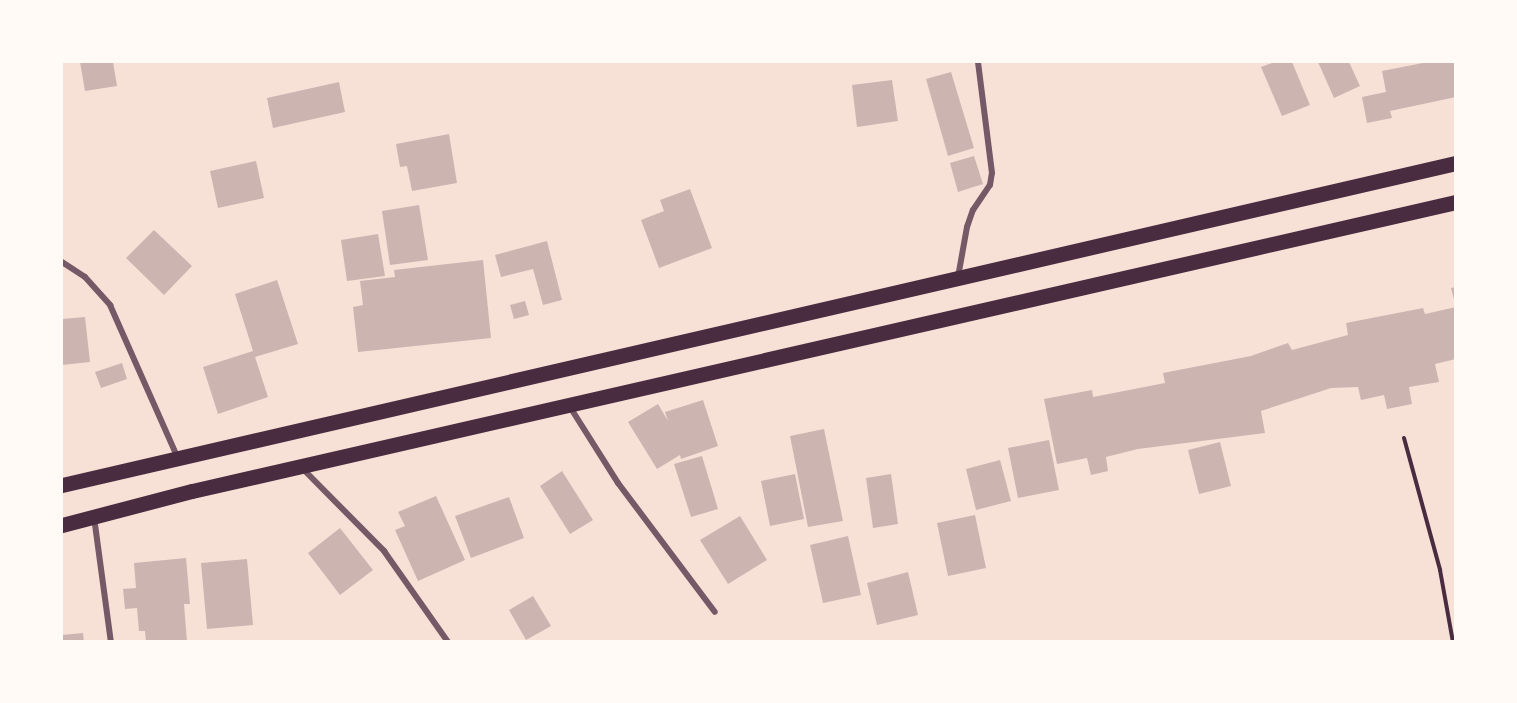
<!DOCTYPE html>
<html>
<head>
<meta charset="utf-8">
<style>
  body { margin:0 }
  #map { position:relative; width:1517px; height:703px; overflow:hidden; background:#f7e1d7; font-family:"Golos Text",sans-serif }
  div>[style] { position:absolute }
  .building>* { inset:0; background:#ccb4b1 }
  .path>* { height:4px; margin:-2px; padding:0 2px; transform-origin:2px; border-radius:2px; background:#4a2c40 }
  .minor>* { height:6px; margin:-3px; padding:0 3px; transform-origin:3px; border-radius:3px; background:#755966 }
  .primary>* { height:15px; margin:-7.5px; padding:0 7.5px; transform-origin:7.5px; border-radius:7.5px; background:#4a2c40 }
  span { translate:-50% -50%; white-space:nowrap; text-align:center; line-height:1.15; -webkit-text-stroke:4.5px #fffaf5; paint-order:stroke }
  .frame { position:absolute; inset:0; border:63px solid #fffaf5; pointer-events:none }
</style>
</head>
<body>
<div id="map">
  <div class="building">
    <i style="clip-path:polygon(80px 62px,113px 62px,117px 86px,85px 91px)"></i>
    <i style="clip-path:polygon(1275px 62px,1292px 62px,1310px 105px,1282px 116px,1261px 67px)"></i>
    <i style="clip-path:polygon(1318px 62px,1349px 62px,1360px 86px,1334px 98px)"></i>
    <i style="clip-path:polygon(1428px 62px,1456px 62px,1456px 97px,1390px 111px,1392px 118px,1367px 123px,1362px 97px,1386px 92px,1382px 71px)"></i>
    <i style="clip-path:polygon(951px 72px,974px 148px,948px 156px,926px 79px)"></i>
    <i style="clip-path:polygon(892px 80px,898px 121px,857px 127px,852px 85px)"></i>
    <i style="clip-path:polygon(339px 82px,345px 112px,273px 128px,267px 98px)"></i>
    <i style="clip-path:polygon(449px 134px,457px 183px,412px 191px,407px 166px,400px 167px,396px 144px)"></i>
    <i style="clip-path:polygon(974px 156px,983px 184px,958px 192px,950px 163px)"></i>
    <i style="clip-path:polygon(256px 161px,264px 198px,218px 208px,210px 171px)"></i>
    <i style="clip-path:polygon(690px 189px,712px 248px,659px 268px,641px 220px,664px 211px,660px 200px)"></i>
    <i style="clip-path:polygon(419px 205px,428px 260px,390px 265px,382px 211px)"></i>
    <i style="clip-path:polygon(154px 230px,192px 266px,164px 295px,126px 258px)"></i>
    <i style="clip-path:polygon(378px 234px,385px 276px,347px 281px,341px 240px)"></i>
    <i style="clip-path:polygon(547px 241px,562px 300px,543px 305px,533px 269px,501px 277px,495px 255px)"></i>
    <i style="clip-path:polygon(483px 260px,491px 338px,358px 352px,353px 307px,363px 305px,360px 281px,395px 277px,394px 270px)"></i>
    <i style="clip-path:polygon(277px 280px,298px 344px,255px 357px,268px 397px,218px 414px,203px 367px,253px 351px,235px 294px)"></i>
    <i style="clip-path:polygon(1456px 287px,1456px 303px,1455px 303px,1451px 288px)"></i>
    <i style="clip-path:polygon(525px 301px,529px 315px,514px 319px,510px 305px)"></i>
    <i style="clip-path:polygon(1456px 307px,1456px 359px,1435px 364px,1439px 382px,1409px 387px,1412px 404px,1387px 409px,1384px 395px,1361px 400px,1358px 387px,1331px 388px,1261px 411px,1265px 433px,1138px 449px,1106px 457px,1108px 471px,1091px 475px,1087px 458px,1057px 464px,1044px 399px,1092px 390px,1093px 397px,1165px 383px,1163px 373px,1251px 356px,1288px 343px,1292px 350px,1348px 335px,1346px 323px,1423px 308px,1425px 314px)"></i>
    <i style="clip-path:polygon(85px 317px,90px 362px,62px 365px,62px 319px)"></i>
    <i style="clip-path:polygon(122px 363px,127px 379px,101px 388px,95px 372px)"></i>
    <i style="clip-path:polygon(703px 400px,718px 446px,681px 459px,680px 455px,657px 469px,628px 422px,658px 404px,668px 421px,665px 412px)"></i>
    <i style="clip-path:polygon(824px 429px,843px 521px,808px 527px,790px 436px)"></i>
    <i style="clip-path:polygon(1049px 440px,1059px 490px,1018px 498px,1008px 448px)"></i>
    <i style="clip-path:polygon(1220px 442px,1231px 486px,1199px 494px,1188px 450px)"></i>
    <i style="clip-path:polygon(702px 456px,718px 509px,691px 517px,674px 464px)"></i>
    <i style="clip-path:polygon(1000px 460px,1011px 501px,976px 510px,966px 469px)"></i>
    <i style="clip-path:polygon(562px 471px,593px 520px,570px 534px,540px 486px)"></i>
    <i style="clip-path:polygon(795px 474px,804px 519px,770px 526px,761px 481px)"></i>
    <i style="clip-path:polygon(891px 474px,898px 524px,873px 528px,866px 478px)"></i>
    <i style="clip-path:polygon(436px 496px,465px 560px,418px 581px,395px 530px,405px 526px,398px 512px)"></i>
    <i style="clip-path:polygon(509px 497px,524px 538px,471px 558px,455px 516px)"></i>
    <i style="clip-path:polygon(975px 515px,986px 568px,948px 576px,937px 523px)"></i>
    <i style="clip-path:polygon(740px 516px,767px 560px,728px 584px,700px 540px)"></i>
    <i style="clip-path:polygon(340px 528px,373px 570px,340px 595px,308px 553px)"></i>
    <i style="clip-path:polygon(848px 536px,861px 595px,823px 603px,810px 545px)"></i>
    <i style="clip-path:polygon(186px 558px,190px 604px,184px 604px,187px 642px,146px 642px,145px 631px,139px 631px,137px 608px,125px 609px,123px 589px,136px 588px,134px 563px)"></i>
    <i style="clip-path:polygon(247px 559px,253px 625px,207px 629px,201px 563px)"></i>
    <i style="clip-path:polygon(908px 572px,918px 615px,877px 625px,867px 583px)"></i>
    <i style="clip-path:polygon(533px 596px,551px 626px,526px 640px,509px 610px)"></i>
    <i style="clip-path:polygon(83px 633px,84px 642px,62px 642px,62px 635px)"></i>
  </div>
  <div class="path">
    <i style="left:1404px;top:438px;width:137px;rotate:74.7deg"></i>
    <i style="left:1440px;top:570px;width:73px;rotate:79.8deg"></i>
  </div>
  <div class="minor">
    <i style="left:62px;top:262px;width:27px;rotate:33deg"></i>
    <i style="left:85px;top:277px;width:38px;rotate:48deg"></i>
    <i style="left:110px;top:305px;width:165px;rotate:66.1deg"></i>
    <i style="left:958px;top:277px;width:51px;rotate:-79.8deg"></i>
    <i style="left:967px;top:227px;width:18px;rotate:-71deg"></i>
    <i style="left:973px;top:210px;width:30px;rotate:-56deg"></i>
    <i style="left:990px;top:185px;width:12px;rotate:-81deg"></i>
    <i style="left:992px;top:173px;width:112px;rotate:-97.2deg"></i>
    <i style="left:570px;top:407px;width:90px;rotate:57.7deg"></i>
    <i style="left:618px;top:483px;width:161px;rotate:53.1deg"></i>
    <i style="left:302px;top:468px;width:117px;rotate:45.3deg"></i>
    <i style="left:384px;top:551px;width:111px;rotate:54.9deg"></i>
    <i style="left:94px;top:517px;width:126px;rotate:82.3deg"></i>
  </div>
  <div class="primary">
    <i style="left:62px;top:485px;width:1431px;rotate:-13.01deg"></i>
    <i style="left:62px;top:525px;width:134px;rotate:-14.7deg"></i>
    <i style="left:192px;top:491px;width:1297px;rotate:-12.88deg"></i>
  </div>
  <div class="frame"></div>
</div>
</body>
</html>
